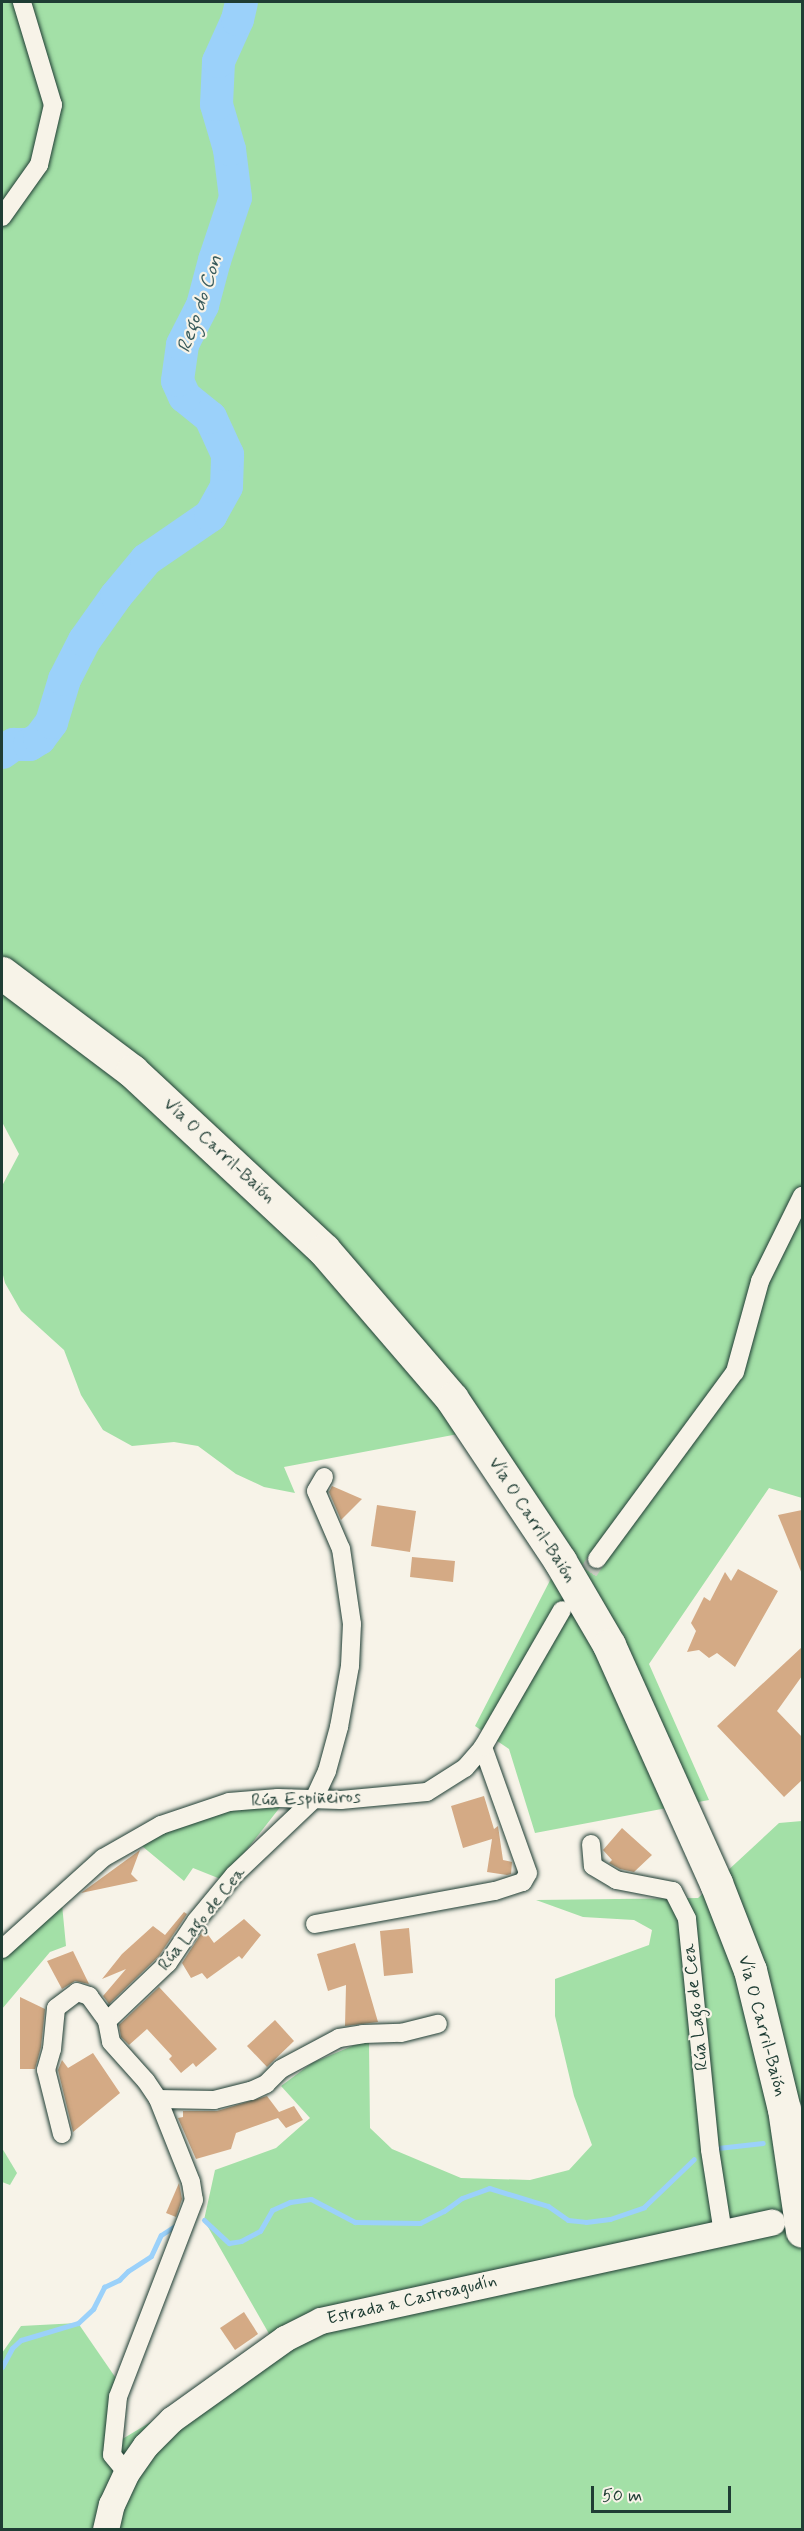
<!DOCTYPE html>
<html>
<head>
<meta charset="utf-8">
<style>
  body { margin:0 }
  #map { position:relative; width:804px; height:2531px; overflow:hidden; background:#f7f3e8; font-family:Mynerve,sans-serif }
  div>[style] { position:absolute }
  .green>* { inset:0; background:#a3e0a7 }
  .stream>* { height:5px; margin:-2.5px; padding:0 2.5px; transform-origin:2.5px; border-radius:2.5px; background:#9bd1fa }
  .river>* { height:33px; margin:-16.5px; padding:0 16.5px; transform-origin:16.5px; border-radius:16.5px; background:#9bd1fa }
  .building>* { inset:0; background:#d4aa85 }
  .street-tunnel>* { height:18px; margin-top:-9px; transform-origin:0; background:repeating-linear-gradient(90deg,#cccfc4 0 18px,transparent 0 27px) }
  .roads { filter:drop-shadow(0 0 2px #1f3d34) drop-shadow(0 0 2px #1f3d34) }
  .street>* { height:18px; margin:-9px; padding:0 9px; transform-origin:9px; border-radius:9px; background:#f7f3e8 }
  .secondary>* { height:26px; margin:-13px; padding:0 13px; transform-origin:13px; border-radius:13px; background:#f7f3e8 }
  .highway>* { height:33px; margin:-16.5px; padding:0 16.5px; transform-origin:16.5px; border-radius:16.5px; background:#f7f3e8 }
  span { translate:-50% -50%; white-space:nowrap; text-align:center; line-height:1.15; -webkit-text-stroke:4.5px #f7f3e8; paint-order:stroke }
  .street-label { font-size:18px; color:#1f3d34 }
  .water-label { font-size:20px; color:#385b5c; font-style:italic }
  .frame { position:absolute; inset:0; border:3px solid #1f3d34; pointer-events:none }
  .scale { position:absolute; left:591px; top:2486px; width:140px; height:27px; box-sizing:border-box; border:3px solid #1f3d34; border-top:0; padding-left:8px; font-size:18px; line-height:21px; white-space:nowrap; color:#1f3d34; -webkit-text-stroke:4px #f7f3e8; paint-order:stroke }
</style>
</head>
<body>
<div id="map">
  <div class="green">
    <i style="clip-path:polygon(2px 2px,802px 2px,802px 1498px,769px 1488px,649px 1664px,709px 1800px,535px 1833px,509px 1749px,475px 1726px,560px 1561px,474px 1431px,284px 1467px,295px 1493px,264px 1487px,236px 1474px,198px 1446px,174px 1442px,132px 1446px,103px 1430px,81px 1395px,64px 1350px,21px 1311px,5px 1283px,2px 1271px,2px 1186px,19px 1154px,2px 1122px)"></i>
    <i style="clip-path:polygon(229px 1802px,281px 1806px,223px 1880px,193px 1868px,184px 1881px,142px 1846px,161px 1825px)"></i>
    <i style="clip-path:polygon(802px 1821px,802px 2529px,2px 2530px,2px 2353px,21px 2326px,78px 2323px,122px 2387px,114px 2444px,296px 2335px,276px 2346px,204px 2220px,215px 2170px,276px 2148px,310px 2118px,281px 2086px,312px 2063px,357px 2044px,369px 2042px,370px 2128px,392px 2149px,461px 2178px,530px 2180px,569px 2170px,592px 2145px,574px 2096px,555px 2016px,555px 1979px,649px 1945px,652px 1930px,634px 1920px,583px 1917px,536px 1900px,698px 1898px,779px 1823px)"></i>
    <i style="clip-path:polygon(61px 1894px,66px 1946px,50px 1952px,2px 2009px,2px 1950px)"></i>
    <i style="clip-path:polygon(2px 2148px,17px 2173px,10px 2185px,2px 2182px)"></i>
  </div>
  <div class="stream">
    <i style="left:718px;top:2148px;width:45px;rotate:-6.3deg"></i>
    <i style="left:204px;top:2220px;width:34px;rotate:43deg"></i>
    <i style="left:229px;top:2243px;width:12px;rotate:-9deg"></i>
    <i style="left:241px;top:2241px;width:21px;rotate:-28deg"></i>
    <i style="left:260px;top:2231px;width:24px;rotate:-60deg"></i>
    <i style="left:272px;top:2210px;width:20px;rotate:-24deg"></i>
    <i style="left:290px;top:2202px;width:21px;rotate:-8deg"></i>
    <i style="left:311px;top:2199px;width:50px;rotate:27.6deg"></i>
    <i style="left:355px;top:2222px;width:65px;rotate:0.9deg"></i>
    <i style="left:420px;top:2223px;width:27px;rotate:-27deg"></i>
    <i style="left:444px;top:2211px;width:22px;rotate:-36deg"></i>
    <i style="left:462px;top:2198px;width:29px;rotate:-20deg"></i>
    <i style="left:489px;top:2188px;width:62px;rotate:17deg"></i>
    <i style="left:548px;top:2206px;width:24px;rotate:35deg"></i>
    <i style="left:568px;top:2220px;width:18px;rotate:6deg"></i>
    <i style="left:586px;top:2222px;width:24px;rotate:-7deg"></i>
    <i style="left:610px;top:2219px;width:36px;rotate:-19deg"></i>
    <i style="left:644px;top:2207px;width:69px;rotate:-43.8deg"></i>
    <i style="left:2px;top:2367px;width:21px;rotate:-62deg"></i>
    <i style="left:12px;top:2348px;width:12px;rotate:-42deg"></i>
    <i style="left:21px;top:2340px;width:59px;rotate:-16.6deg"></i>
    <i style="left:78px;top:2323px;width:21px;rotate:-43deg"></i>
    <i style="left:93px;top:2309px;width:25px;rotate:-63deg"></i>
    <i style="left:104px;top:2287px;width:17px;rotate:-25deg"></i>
    <i style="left:119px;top:2280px;width:13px;rotate:-45deg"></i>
    <i style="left:128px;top:2271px;width:27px;rotate:-33deg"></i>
    <i style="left:151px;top:2256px;width:23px;rotate:-65deg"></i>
    <i style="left:161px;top:2235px;width:17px;rotate:-33deg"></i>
  </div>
  <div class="river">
    <i style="left:2px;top:752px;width:14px;rotate:-36deg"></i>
    <i style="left:13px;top:744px;width:16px"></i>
    <i style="left:29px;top:744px;width:12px;rotate:-31deg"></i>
    <i style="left:39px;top:738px;width:20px;rotate:-53deg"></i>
    <i style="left:51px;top:722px;width:45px;rotate:-73.2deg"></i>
    <i style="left:64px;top:679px;width:44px;rotate:-62.9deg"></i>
    <i style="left:84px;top:640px;width:55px;rotate:-54.6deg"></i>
    <i style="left:116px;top:595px;width:47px;rotate:-50.2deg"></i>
    <i style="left:146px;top:559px;width:78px;rotate:-34.5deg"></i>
    <i style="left:210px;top:515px;width:33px;rotate:-61deg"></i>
    <i style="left:226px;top:486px;width:32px;rotate:-88deg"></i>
    <i style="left:227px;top:454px;width:41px;rotate:-114.7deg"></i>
    <i style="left:210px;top:417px;width:33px;rotate:-141deg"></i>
    <i style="left:184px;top:396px;width:17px;rotate:-114deg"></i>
    <i style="left:177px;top:380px;width:36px;rotate:-82deg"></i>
    <i style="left:182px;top:344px;width:44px;rotate:-62.9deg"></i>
    <i style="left:202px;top:305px;width:47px;rotate:-75.1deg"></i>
    <i style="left:214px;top:260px;width:66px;rotate:-71.6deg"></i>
    <i style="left:235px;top:197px;width:48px;rotate:-97.1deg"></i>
    <i style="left:229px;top:149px;width:47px;rotate:-106.1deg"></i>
    <i style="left:216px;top:104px;width:43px;rotate:-87.3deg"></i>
    <i style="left:218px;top:61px;width:46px;rotate:-65.7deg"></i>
    <i style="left:237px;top:19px;width:17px;rotate:-77deg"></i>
  </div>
  <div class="building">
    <i style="clip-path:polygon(332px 1486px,362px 1499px,341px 1520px,329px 1492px)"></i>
    <i style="clip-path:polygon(377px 1505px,416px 1511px,410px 1552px,371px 1546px)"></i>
    <i style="clip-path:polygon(802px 1510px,802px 1574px,778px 1515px)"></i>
    <i style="clip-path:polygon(412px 1557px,455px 1561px,453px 1582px,410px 1577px)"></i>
    <i style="clip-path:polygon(738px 1569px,778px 1591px,735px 1667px,717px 1653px,709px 1658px,699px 1650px,687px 1652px,696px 1631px,691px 1623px,704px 1597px,710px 1601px,725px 1572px,731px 1581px)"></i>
    <i style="clip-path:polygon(802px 1647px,802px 1676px,777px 1711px,802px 1737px,802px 1780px,784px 1797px,717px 1726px)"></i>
    <i style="clip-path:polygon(484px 1796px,494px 1829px,498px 1826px,503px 1860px,512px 1862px,511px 1874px,507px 1875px,487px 1872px,492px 1839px,463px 1848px,451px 1806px)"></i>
    <i style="clip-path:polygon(622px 1828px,652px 1855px,634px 1872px,620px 1869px,609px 1863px,612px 1860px,603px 1850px)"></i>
    <i style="clip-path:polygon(140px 1850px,131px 1874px,138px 1881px,81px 1893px)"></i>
    <i style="clip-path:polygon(184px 1912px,187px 1914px,159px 1956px,109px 2004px,103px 1996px,126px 1969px,102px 1979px,122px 1954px,153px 1926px,165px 1935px)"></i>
    <i style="clip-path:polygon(244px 1919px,261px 1935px,242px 1959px,239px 1956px,207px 1979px,202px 1973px,191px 1978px,182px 1963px,204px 1929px,214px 1943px)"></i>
    <i style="clip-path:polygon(409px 1928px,413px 1973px,384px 1976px,380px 1931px)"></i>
    <i style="clip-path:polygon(355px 1943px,378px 2022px,345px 2026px,346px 1985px,328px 1991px,317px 1954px)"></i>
    <i style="clip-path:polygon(73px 1951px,89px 1984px,75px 1981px,62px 1989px,47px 1961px)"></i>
    <i style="clip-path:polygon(159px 1987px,217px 2049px,196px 2067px,193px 2063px,181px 2073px,169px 2059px,172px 2056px,147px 2029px,129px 2045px,121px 2037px,119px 2025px)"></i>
    <i style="clip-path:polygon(20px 1997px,45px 2009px,41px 2047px,35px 2069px,20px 2069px)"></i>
    <i style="clip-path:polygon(275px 2020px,294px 2041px,267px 2067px,247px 2046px)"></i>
    <i style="clip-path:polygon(93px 2053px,120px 2093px,73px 2132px,58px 2070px,62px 2060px,68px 2068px)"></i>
    <i style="clip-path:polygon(267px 2096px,279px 2112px,294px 2106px,303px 2120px,286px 2128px,278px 2118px,236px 2133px,231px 2149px,196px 2159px,178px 2118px,183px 2117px,183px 2111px,217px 2111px)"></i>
    <i style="clip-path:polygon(179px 2183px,182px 2199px,176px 2217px,166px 2213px)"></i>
    <i style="clip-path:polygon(244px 2312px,258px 2334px,235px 2350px,220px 2328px)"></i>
  </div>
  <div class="street-tunnel">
    <i style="left:574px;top:1594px;width:42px;rotate:-56.7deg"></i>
  </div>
  <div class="roads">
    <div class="street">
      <i style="left:2px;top:217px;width:64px;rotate:-54.6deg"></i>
      <i style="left:39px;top:165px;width:62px;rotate:-76.9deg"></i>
      <i style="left:53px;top:105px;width:108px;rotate:-106.8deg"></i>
      <i style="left:597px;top:1559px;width:232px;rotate:-53.6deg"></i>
      <i style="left:735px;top:1372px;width:94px;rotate:-74.6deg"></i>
      <i style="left:760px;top:1281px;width:95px;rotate:-63.7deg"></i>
      <i style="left:591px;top:1844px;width:22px;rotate:85deg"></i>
      <i style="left:593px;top:1866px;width:27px;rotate:31deg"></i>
      <i style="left:616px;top:1880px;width:58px;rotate:10.9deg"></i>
      <i style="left:673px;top:1891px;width:31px;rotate:63deg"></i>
      <i style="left:687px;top:1919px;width:232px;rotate:84.3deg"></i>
      <i style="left:710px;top:2150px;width:84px;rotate:81.1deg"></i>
      <i style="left:315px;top:1924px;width:183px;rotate:-10.4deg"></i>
      <i style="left:495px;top:1891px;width:29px;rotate:-18deg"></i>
      <i style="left:523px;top:1882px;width:10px;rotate:-61deg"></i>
      <i style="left:528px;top:1873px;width:134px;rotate:-109.7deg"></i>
      <i style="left:2px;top:1949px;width:136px;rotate:-42deg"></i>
      <i style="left:103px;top:1858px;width:67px;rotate:-29.6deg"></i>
      <i style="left:161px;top:1825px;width:72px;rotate:-18.7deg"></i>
      <i style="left:229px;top:1802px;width:49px;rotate:-4.7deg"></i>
      <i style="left:278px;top:1798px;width:63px;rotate:1.8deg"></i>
      <i style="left:341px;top:1800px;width:86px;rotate:-5.3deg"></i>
      <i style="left:427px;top:1792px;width:45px;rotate:-32.3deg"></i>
      <i style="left:465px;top:1768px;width:28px;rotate:-49deg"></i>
      <i style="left:483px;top:1747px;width:158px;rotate:-60deg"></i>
      <i style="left:107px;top:2021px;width:84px;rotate:-43.6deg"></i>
      <i style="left:168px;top:1963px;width:50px;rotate:-56.3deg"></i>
      <i style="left:196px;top:1921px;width:60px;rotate:-50.4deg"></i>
      <i style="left:234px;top:1875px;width:110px;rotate:-43.5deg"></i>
      <i style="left:314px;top:1799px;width:31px;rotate:-65deg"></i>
      <i style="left:327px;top:1771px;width:46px;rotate:-74.7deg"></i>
      <i style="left:339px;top:1727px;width:62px;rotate:-79.8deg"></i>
      <i style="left:350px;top:1666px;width:42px;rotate:-87.3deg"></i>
      <i style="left:352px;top:1624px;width:76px;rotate:-98.3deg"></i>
      <i style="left:341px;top:1549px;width:63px;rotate:-113.3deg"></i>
      <i style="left:316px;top:1491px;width:16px;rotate:-60deg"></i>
      <i style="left:158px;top:2099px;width:56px;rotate:1deg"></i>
      <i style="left:214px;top:2100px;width:38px;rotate:-14deg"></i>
      <i style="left:251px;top:2091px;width:17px;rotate:-25deg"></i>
      <i style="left:266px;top:2084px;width:21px;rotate:-45deg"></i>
      <i style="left:281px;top:2069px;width:66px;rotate:-28.1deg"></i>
      <i style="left:339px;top:2038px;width:24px;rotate:-9deg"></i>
      <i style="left:363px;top:2034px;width:38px;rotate:-2deg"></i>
      <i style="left:401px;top:2033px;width:38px;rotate:-14deg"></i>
      <i style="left:62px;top:2134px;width:66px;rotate:-104deg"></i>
      <i style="left:46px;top:2070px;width:22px;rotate:-74deg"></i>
      <i style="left:52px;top:2049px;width:41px;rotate:-84.4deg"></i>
      <i style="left:56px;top:2008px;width:26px;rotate:-37deg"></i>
      <i style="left:77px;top:1992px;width:13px;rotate:18deg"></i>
      <i style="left:89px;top:1996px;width:31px;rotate:54deg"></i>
      <i style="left:107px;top:2021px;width:21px;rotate:79deg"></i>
      <i style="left:111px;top:2042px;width:52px;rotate:48.1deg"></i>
      <i style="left:146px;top:2081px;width:22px;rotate:56deg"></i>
      <i style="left:158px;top:2099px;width:89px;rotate:68.3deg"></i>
      <i style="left:191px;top:2182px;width:18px;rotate:81deg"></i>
      <i style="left:194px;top:2200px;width:211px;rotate:111.1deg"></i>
      <i style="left:118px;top:2397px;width:58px;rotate:95.9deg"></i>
      <i style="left:112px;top:2455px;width:23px;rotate:50deg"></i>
    </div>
    <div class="secondary">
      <i style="left:106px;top:2530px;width:26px;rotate:-77deg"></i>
      <i style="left:112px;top:2505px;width:35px;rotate:-65deg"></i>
      <i style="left:127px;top:2473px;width:33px;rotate:-55deg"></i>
      <i style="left:146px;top:2446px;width:37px;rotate:-45deg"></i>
      <i style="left:172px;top:2420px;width:139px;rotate:-35.6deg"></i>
      <i style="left:285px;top:2339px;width:40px;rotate:-26.6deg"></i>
      <i style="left:321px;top:2321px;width:462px;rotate:-12.3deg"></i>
    </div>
    <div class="highway">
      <i style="left:2px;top:973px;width:163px;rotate:37deg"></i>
      <i style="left:132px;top:1071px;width:262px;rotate:43deg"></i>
      <i style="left:324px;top:1250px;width:196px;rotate:49.3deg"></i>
      <i style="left:452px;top:1399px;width:195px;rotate:56.3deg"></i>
      <i style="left:560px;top:1561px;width:97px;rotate:59.7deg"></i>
      <i style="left:609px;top:1645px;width:261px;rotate:65.8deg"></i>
      <i style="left:716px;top:1883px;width:93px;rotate:68.7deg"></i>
      <i style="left:750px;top:1970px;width:143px;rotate:76.3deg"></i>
      <i style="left:784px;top:2109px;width:123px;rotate:81.6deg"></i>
    </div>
  </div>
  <div class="street-label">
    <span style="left:219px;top:1151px;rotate:43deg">Vía O Carril-Baión</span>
    <span style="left:532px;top:1520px;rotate:57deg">Vía O Carril-Baión</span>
    <span style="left:306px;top:1799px;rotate:-2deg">Rúa Espiñeiros</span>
    <span style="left:202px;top:1919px;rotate:-51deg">Rúa Lago de Cea</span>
    <span style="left:696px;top:2007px;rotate:-96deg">Rúa Lago de Cea</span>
    <span style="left:762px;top:2026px;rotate:75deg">Vía O Carril-Baión</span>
    <span style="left:412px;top:2300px;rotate:-13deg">Estrada a Castroagudín</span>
  </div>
  <div class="water-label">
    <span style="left:200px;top:304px;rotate:-71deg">Rego do Con</span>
  </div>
  <div class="frame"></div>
  <div class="scale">50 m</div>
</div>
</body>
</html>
